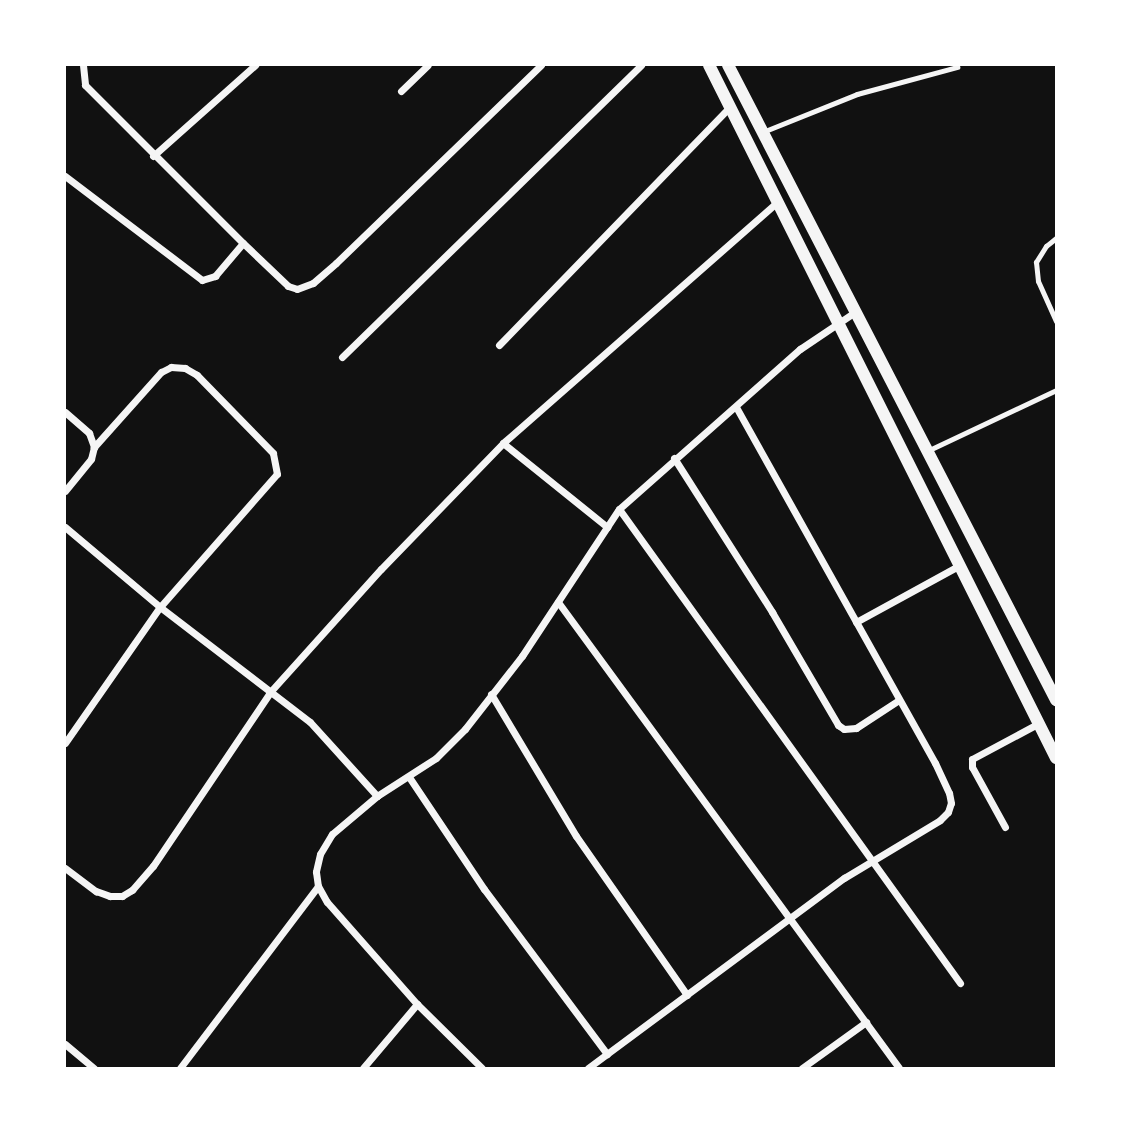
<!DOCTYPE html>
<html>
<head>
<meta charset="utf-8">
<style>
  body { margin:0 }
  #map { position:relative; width:1121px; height:1133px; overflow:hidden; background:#111; font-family:Barlow,sans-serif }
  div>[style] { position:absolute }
  .service>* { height:5px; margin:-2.5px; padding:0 2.5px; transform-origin:2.5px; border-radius:2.5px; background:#f5f5f5 }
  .minor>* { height:7px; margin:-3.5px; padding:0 3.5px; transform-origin:3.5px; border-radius:3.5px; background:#f5f5f5 }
  .tertiary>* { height:12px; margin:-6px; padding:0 6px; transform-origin:6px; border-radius:6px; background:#f5f5f5 }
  span { translate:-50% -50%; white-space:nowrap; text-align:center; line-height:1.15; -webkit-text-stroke:6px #fff; paint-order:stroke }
  .frame { position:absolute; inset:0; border:66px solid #fff; pointer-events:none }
</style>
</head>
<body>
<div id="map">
  <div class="service">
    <i style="left:765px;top:131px;width:99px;rotate:-21.9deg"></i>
    <i style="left:857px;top:94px;width:104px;rotate:-15.1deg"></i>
    <i style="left:1056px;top:238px;width:13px;rotate:141deg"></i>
    <i style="left:1046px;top:246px;width:19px;rotate:122deg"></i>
    <i style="left:1036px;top:262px;width:19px;rotate:84deg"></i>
    <i style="left:1038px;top:281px;width:44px;rotate:65.8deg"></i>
    <i style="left:927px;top:451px;width:143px;rotate:-25.3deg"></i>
  </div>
  <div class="minor">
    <i style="left:83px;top:65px;width:20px;rotate:84deg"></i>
    <i style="left:85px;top:85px;width:223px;rotate:45deg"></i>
    <i style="left:243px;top:243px;width:62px;rotate:43.7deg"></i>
    <i style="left:288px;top:286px;width:9px;rotate:18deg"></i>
    <i style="left:297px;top:289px;width:17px;rotate:-21deg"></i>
    <i style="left:313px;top:283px;width:30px;rotate:-41deg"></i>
    <i style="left:336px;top:263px;width:285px;rotate:-44deg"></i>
    <i style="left:401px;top:91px;width:37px;rotate:-44deg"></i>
    <i style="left:153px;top:156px;width:137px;rotate:-41.7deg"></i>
    <i style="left:65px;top:176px;width:172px;rotate:37.2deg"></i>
    <i style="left:202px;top:280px;width:14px;rotate:-17deg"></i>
    <i style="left:215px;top:276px;width:43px;rotate:-49.7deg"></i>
    <i style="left:499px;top:345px;width:332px;rotate:-45.9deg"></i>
    <i style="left:342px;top:357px;width:418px;rotate:-44.3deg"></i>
    <i style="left:65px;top:412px;width:32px;rotate:41deg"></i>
    <i style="left:89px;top:433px;width:15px;rotate:70deg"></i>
    <i style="left:94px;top:447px;width:12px;rotate:104deg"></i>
    <i style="left:91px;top:459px;width:41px;rotate:129.1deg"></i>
    <i style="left:503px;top:443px;width:134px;rotate:38.9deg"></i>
    <i style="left:674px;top:458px;width:183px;rotate:57.5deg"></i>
    <i style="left:772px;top:612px;width:131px;rotate:59.7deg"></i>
    <i style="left:838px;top:725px;width:7px;rotate:34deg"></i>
    <i style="left:844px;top:729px;width:12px;rotate:-5deg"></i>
    <i style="left:856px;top:728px;width:51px;rotate:-33.1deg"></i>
    <i style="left:619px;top:509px;width:584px;rotate:54.27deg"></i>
    <i style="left:65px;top:527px;width:124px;rotate:40.1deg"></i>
    <i style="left:160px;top:607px;width:189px;rotate:37.5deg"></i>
    <i style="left:310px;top:722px;width:100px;rotate:47.8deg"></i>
    <i style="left:377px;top:796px;width:70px;rotate:-32.8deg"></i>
    <i style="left:436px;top:758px;width:41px;rotate:-45deg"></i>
    <i style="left:465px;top:729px;width:93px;rotate:-52deg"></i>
    <i style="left:522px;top:656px;width:176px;rotate:-56.6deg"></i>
    <i style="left:619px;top:509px;width:242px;rotate:-41.5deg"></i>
    <i style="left:800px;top:349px;width:66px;rotate:-33.9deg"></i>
    <i style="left:558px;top:602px;width:577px;rotate:53.8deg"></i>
    <i style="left:856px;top:622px;width:119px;rotate:-28.7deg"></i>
    <i style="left:491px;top:694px;width:165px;rotate:59.1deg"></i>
    <i style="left:576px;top:836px;width:194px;rotate:55.1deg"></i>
    <i style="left:65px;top:743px;width:166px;rotate:-55.1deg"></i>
    <i style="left:160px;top:607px;width:177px;rotate:-48.7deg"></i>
    <i style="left:277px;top:474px;width:21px;rotate:-101deg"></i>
    <i style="left:273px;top:453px;width:109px;rotate:-134.3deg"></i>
    <i style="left:197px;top:375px;width:14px;rotate:-150deg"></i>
    <i style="left:185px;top:368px;width:14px;rotate:-176deg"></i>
    <i style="left:171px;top:367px;width:11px;rotate:153deg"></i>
    <i style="left:161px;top:372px;width:101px;rotate:131.8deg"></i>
    <i style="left:409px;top:777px;width:135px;rotate:56.2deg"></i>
    <i style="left:484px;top:889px;width:206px;rotate:53.3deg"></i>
    <i style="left:377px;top:796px;width:59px;rotate:139.8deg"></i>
    <i style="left:332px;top:834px;width:23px;rotate:121deg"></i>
    <i style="left:320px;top:854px;width:18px;rotate:103deg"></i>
    <i style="left:316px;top:872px;width:14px;rotate:82deg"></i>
    <i style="left:318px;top:886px;width:18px;rotate:61deg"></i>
    <i style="left:327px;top:902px;width:136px;rotate:48.6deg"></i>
    <i style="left:417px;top:1004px;width:91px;rotate:44.6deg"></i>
    <i style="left:1005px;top:827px;width:68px;rotate:-118.8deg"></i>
    <i style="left:972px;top:767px;width:8px;rotate:-90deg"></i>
    <i style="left:972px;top:759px;width:76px;rotate:-28.2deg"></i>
    <i style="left:65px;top:868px;width:39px;rotate:37deg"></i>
    <i style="left:96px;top:891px;width:15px;rotate:20deg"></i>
    <i style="left:110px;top:896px;width:12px"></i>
    <i style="left:122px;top:896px;width:12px;rotate:-31deg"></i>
    <i style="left:132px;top:890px;width:32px;rotate:-49deg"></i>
    <i style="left:153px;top:866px;width:211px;rotate:-56deg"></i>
    <i style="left:271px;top:691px;width:164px;rotate:-48deg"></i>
    <i style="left:381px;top:569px;width:175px;rotate:-45.9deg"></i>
    <i style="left:503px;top:443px;width:366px;rotate:-41.3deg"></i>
    <i style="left:65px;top:1044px;width:38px;rotate:40deg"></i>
    <i style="left:180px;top:1068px;width:228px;rotate:-52.8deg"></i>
    <i style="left:363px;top:1068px;width:84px;rotate:-49.8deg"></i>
    <i style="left:588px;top:1068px;width:319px;rotate:-36.6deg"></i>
    <i style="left:844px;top:878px;width:112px;rotate:-31.1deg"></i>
    <i style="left:940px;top:820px;width:11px;rotate:-45deg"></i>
    <i style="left:948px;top:812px;width:9px;rotate:-72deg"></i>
    <i style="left:951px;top:803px;width:10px;rotate:-101deg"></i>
    <i style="left:949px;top:793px;width:33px;rotate:-115deg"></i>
    <i style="left:935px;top:763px;width:408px;rotate:-119.2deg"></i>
    <i style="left:802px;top:1068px;width:79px;rotate:-35.7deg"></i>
  </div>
  <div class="tertiary">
    <i style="left:709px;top:65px;width:775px;rotate:63.4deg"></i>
    <i style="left:728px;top:65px;width:715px;rotate:62.68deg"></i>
  </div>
  <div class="frame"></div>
</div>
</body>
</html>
